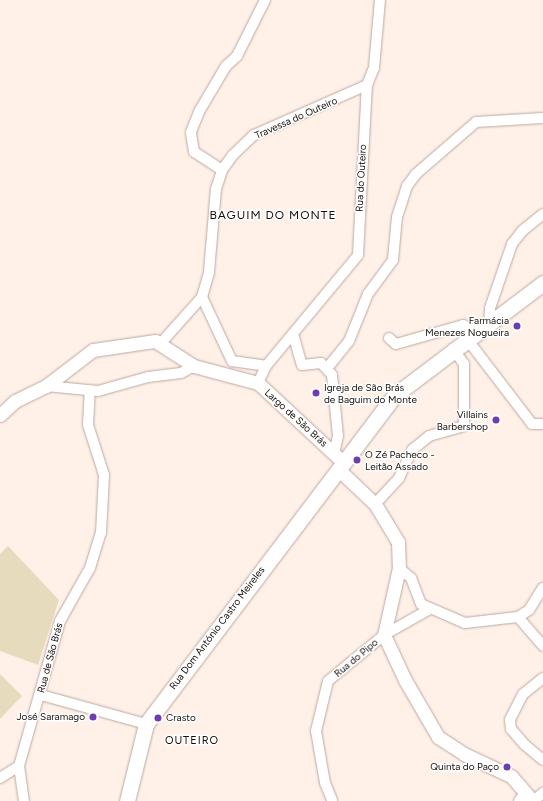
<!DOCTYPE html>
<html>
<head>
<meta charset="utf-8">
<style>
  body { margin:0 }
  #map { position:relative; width:543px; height:801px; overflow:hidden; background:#fff0e8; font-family:Figtree,sans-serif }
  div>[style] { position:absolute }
  .green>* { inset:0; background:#e6dcbd }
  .roads { filter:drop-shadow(0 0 1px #bba9a1) drop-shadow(0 0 1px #bba9a1) }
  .minor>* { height:10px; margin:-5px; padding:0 5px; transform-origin:5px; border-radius:5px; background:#fff }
  .tertiary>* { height:13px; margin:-6.5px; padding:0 6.5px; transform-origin:6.5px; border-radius:6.5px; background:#fff }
  .secondary>* { height:15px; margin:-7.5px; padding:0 7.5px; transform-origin:7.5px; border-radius:7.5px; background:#fff }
  .dots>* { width:11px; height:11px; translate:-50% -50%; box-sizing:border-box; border:2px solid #fff; border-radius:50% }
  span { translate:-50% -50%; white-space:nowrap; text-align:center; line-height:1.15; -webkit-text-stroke:3px #fff; paint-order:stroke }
  .street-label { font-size:10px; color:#150f0c }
  .poi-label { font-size:10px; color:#150f0c }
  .right { translate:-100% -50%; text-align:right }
  .left { translate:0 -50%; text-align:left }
  .neighbourhood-label { font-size:11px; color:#150f0c; letter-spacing:1px }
  .quarter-label { font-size:12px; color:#150f0c; letter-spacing:1px }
</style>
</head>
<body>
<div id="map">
  <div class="green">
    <i style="clip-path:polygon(8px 546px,59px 600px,38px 665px,0 651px,0 554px)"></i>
    <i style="clip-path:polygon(0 674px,22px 696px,0 719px)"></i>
  </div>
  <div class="roads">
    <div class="minor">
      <i style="left:222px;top:170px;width:33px;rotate:-147deg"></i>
      <i style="left:194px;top:152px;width:20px;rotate:-99deg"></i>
      <i style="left:191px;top:132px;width:24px;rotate:-68deg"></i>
      <i style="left:200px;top:110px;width:51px;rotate:-59.4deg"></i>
      <i style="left:226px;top:66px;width:15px;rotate:-42deg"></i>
      <i style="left:237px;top:56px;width:63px;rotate:-63.4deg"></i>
      <i style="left:202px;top:297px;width:71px;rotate:64.9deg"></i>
      <i style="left:232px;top:361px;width:34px;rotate:8deg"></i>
      <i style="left:489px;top:323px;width:15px;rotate:-86deg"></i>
      <i style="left:490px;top:308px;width:68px;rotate:-71deg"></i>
      <i style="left:512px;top:244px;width:16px;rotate:-52deg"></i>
      <i style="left:522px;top:231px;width:27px;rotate:-39deg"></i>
      <i style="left:293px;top:334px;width:32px;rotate:74deg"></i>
      <i style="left:302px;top:365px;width:19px;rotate:-6deg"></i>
      <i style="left:321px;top:363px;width:16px;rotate:47deg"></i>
      <i style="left:332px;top:375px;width:61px;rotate:84.4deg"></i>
      <i style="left:338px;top:436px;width:17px;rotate:103deg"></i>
      <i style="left:389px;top:338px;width:9px;rotate:41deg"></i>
      <i style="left:396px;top:344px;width:70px;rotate:-15.8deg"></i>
      <i style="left:463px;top:325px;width:15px;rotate:23deg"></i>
      <i style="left:467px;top:339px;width:107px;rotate:52.6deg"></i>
      <i style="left:532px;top:424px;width:11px"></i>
      <i style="left:161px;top:343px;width:62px;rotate:-48.3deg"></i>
      <i style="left:202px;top:297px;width:26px;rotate:-74deg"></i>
      <i style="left:209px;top:272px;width:83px;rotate:-85.2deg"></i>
      <i style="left:216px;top:189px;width:20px;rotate:-72deg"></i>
      <i style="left:222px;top:170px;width:19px;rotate:-54deg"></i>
      <i style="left:233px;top:155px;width:29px;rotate:-44deg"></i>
      <i style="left:254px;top:135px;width:124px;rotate:-23.9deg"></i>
      <i style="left:328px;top:367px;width:33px;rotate:-51deg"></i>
      <i style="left:349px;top:341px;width:51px;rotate:-68deg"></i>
      <i style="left:368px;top:294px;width:42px;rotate:-53.7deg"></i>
      <i style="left:393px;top:260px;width:43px;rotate:-84.7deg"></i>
      <i style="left:397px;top:217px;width:33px;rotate:-72deg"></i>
      <i style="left:407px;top:186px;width:15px;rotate:-53deg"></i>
      <i style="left:416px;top:174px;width:79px;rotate:-40.9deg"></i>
      <i style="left:476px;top:122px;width:67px;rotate:-3.4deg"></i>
      <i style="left:258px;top:383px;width:19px;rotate:-65deg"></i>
      <i style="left:266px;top:366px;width:144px;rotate:-50.3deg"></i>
      <i style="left:358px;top:255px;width:170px;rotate:-87deg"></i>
      <i style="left:367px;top:85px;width:18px;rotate:-68deg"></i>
      <i style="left:374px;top:68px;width:68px;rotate:-85deg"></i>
      <i style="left:46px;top:386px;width:52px;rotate:5.5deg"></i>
      <i style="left:98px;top:391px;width:52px;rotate:-15.6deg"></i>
      <i style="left:148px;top:377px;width:33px;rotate:-7deg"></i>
      <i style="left:181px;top:373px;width:15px;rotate:-28deg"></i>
      <i style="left:375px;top:504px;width:35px;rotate:-47deg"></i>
      <i style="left:399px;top:478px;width:31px;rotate:-65deg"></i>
      <i style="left:412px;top:450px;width:22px;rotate:-39deg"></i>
      <i style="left:429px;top:436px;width:36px;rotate:-16deg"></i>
      <i style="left:464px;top:426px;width:62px;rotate:-90deg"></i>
      <i style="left:464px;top:364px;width:19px;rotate:-126deg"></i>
      <i style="left:399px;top:568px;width:16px;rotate:40deg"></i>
      <i style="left:411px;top:578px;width:28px;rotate:69deg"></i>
      <i style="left:421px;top:604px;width:48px;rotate:23.4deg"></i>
      <i style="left:465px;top:623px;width:53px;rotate:-6.5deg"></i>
      <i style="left:518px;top:617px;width:13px;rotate:-32deg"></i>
      <i style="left:529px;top:610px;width:26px;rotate:-58deg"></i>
      <i style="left:518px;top:617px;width:38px;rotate:49deg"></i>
      <i style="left:543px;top:678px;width:26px;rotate:141deg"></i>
      <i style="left:523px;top:694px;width:29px;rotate:117deg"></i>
      <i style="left:510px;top:720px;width:9px;rotate:84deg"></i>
      <i style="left:511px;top:729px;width:21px;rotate:49deg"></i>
      <i style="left:525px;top:745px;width:23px;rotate:40deg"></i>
      <i style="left:41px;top:695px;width:109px;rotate:15.4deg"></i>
      <i style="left:19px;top:766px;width:35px;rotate:82deg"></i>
      <i style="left:0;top:778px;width:22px;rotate:-32deg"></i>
      <i style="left:19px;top:766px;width:151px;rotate:-74.2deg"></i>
      <i style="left:60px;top:621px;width:61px;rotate:-60.5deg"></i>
      <i style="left:90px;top:568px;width:37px;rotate:-73deg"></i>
      <i style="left:101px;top:533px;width:58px;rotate:-87deg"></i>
      <i style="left:104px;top:475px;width:52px;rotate:-107.7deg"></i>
      <i style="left:88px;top:425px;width:33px;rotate:-87deg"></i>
      <i style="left:332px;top:800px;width:18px;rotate:-112deg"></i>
      <i style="left:325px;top:783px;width:53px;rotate:-99.8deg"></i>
      <i style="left:316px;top:731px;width:51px;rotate:-76.5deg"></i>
      <i style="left:328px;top:681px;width:72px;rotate:-39.4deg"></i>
      <i style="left:384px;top:635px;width:51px;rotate:-29.6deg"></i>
      <i style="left:519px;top:801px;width:12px;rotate:-55deg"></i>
      <i style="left:533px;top:801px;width:13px;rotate:-39deg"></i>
    </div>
    <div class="tertiary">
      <i style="left:0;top:415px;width:21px;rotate:-43deg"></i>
      <i style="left:15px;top:401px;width:34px;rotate:-26deg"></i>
      <i style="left:46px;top:386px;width:59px;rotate:-37.5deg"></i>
      <i style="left:93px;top:350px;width:63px;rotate:-8.3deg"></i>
      <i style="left:155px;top:341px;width:46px;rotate:32.7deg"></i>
      <i style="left:194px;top:366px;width:66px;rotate:14.9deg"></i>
      <i style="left:258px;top:383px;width:117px;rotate:42.9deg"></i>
      <i style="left:339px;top:470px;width:50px;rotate:43.4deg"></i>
      <i style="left:375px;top:504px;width:44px;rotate:58.8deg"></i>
      <i style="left:398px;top:542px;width:26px;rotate:88deg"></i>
      <i style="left:399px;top:568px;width:69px;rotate:102.6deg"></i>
      <i style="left:384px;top:635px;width:50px;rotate:65deg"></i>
      <i style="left:405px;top:680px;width:66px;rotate:59.9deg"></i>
      <i style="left:438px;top:737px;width:31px;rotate:33deg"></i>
      <i style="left:464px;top:754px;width:52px;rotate:25.1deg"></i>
      <i style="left:511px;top:776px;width:33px;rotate:49deg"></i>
    </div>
    <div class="secondary">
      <i style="left:127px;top:801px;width:79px;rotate:-76.1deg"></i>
      <i style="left:146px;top:724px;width:413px;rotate:-52.9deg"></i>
      <i style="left:395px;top:395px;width:186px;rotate:-37.1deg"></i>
    </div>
  </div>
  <div class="dots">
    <i style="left:517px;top:326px;background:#6d3bb2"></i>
    <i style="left:316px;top:393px;background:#6d3bb2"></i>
    <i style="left:496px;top:420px;background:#6d3bb2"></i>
    <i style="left:357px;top:460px;background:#6d3bb2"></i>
    <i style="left:93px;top:717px;background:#6d3bb2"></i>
    <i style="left:158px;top:718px;background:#6d3bb2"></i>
    <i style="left:507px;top:767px;background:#6d3bb2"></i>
  </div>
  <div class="street-label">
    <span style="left:296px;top:118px;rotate:-24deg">Travessa do Outeiro</span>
    <span style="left:361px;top:178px;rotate:-87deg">Rua do Outeiro</span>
    <span style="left:296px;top:418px;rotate:42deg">Largo de São Brás</span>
    <span style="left:217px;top:628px;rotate:-53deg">Rua Dom António Castro Meireles</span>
    <span style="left:50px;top:658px;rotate:-75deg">Rua de São Brás</span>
    <span style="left:356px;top:658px;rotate:-40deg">Rua do Pipo</span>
  </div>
  <div class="poi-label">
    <span class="right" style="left:509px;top:326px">Farmácia<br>Menezes Nogueira</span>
    <span class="left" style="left:324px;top:393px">Igreja de São Brás<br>de Baguim do Monte</span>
    <span class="right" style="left:488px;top:420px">Villains<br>Barbershop</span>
    <span class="left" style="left:365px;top:460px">O Zé Pacheco -<br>Leitão Assado</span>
    <span class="right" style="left:85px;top:717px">José Saramago</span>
    <span class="left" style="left:166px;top:718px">Crasto</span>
    <span class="right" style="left:499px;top:767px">Quinta do Paço</span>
  </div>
  <div class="neighbourhood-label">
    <span style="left:192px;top:741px">OUTEIRO</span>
  </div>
  <div class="quarter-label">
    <span style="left:273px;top:216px">BAGUIM DO MONTE</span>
  </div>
</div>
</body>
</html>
